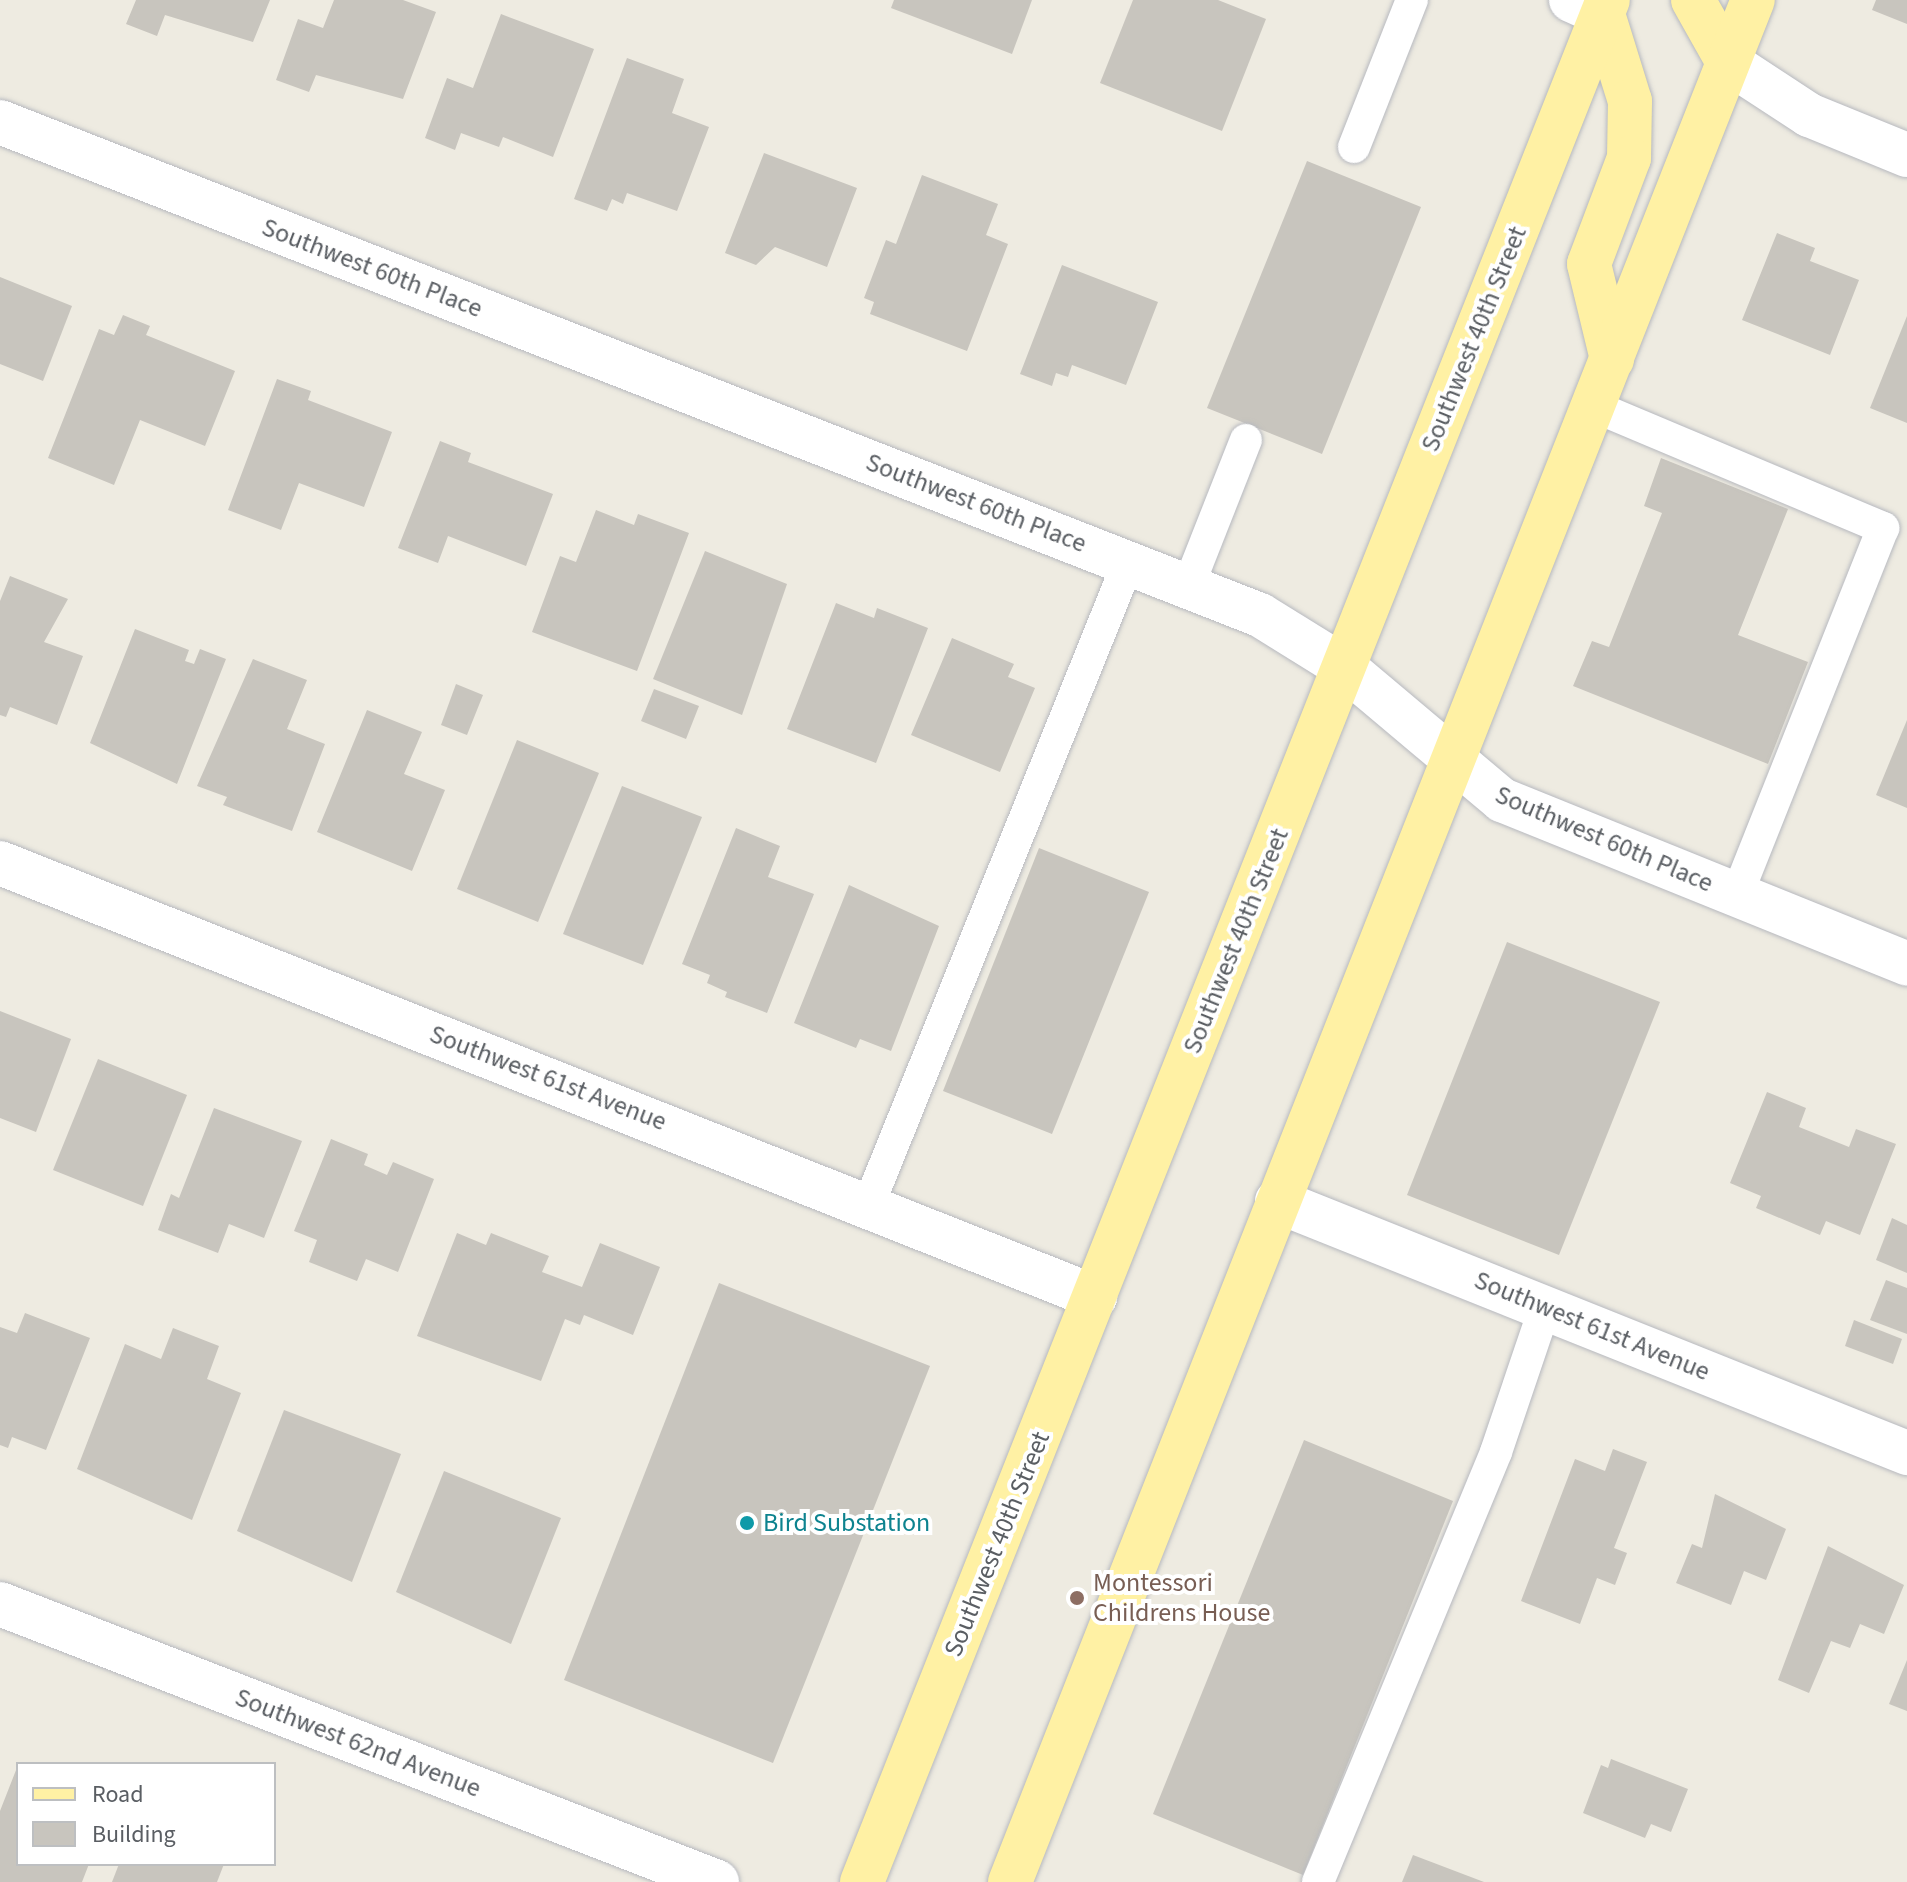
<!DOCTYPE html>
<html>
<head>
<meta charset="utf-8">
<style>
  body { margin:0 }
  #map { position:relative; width:1907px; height:1882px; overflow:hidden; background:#eeebe1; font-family:"Source Sans 3",sans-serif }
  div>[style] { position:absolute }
  .building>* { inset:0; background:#c8c5be }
  .roads { filter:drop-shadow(0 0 2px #b7b9bf) drop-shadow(0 0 2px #b7b9bf) }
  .service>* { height:32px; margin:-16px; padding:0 16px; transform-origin:16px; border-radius:16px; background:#fff }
  .minor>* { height:44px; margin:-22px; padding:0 22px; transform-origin:22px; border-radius:22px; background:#fff }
  .tertiary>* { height:44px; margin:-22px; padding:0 22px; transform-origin:22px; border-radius:22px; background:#fff }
  .primary>* { height:44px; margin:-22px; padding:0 22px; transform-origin:22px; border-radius:22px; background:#fff1a4 }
  .dots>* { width:22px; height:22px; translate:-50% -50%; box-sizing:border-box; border:4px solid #fff; border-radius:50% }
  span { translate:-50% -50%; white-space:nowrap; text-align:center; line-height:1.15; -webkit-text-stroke:8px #fff; paint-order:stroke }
  .street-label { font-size:26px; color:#5a5e63 }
  .culture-label { font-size:26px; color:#0d838f }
  .left { translate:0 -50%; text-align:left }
  .education-label { font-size:26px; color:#785e54 }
  .legend { position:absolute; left:16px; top:1762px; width:260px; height:104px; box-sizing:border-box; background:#fff; border:2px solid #bdbfc1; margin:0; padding:10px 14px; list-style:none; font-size:24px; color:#5a5e63 }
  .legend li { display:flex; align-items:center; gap:16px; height:40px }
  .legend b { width:40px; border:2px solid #bdbfc1 }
</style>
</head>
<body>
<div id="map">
  <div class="building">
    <i style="clip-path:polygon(136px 0,270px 0,253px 42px,165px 15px,157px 36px,126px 24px)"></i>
    <i style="clip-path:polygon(334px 0,403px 0,436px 12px,403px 99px,316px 75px,309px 92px,276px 80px,298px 19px,323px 28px)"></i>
    <i style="clip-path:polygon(894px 0,1032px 0,1012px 54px,891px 8px)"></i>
    <i style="clip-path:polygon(1133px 0,1218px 0,1266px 19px,1222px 131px,1100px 83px)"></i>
    <i style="clip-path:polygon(1876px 0,1907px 0,1907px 24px,1872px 10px)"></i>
    <i style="clip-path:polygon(501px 14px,594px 49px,553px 157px,503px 137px,499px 147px,461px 133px,455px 150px,425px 138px,447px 78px,473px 88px)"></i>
    <i style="clip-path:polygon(627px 58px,684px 79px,672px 113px,709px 127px,677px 211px,627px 193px,623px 204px,612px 199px,607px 211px,574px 199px)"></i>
    <i style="clip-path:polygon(764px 153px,857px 188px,827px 267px,775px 247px,756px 265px,725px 253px)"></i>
    <i style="clip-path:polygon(1307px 161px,1421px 207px,1322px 454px,1207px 408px)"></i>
    <i style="clip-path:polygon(922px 175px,998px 204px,986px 235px,1008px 244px,967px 351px,870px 314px,874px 302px,864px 298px,886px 240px,896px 244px)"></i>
    <i style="clip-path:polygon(1777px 233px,1815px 248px,1810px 261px,1859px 280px,1830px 355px,1742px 320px)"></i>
    <i style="clip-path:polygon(1062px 265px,1158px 302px,1126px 385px,1072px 365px,1068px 377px,1056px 373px,1052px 386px,1020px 374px)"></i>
    <i style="clip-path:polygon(0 277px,72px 306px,43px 381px,0 364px)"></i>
    <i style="clip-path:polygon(123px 315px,150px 326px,146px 335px,235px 371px,205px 446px,140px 420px,114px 485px,48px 458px,99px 329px,114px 335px)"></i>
    <i style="clip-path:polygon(1907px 316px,1907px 423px,1870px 408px)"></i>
    <i style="clip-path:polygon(277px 379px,311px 391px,308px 400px,392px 432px,364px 507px,299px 483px,281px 530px,228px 510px)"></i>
    <i style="clip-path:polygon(440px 441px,471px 453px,468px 462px,553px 494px,526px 566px,448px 536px,438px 563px,398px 548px)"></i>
    <i style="clip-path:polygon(1661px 458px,1788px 509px,1738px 635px,1808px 662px,1768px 764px,1573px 686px,1592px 641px,1609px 647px,1662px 513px,1644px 506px)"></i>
    <i style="clip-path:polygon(596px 510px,634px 525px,638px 514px,689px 533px,637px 671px,532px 632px,560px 556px,576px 562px)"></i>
    <i style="clip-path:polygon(705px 551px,787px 584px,742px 715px,653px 679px)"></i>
    <i style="clip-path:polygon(10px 576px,68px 599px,44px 642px,83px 656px,57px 725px,10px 707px,6px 717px,0 715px,0 601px)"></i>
    <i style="clip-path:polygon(836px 603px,874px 618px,877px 608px,928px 628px,876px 763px,787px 729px)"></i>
    <i style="clip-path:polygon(135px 629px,189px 650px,185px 661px,194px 664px,200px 649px,226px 659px,177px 784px,90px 743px)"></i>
    <i style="clip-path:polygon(952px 638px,1014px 664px,1008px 677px,1035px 688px,1000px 772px,911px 735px)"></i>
    <i style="clip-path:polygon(253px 659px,307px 680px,287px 729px,325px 744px,292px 831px,223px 805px,227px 797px,197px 786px)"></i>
    <i style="clip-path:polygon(456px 684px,483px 695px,467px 735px,441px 725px)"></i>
    <i style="clip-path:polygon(654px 689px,699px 706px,686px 739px,641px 721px)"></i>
    <i style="clip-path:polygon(367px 710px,422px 732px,404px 774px,445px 790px,412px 871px,317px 832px)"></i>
    <i style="clip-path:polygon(1907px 720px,1907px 808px,1876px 795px)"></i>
    <i style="clip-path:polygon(517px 740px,599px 773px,538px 922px,457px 889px)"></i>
    <i style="clip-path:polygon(622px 786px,702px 817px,643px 965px,563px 934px)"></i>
    <i style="clip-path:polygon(736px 828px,780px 846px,768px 877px,814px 894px,767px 1013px,725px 997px,727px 992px,707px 983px,710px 975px,682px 964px)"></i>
    <i style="clip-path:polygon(1039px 848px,1149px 892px,1052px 1134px,943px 1091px)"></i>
    <i style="clip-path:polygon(849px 885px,939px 926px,891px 1051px,860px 1039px,856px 1048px,794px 1023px)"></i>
    <i style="clip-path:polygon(1507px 942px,1660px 1002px,1559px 1255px,1407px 1195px)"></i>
    <i style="clip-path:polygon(0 1011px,71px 1039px,36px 1132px,0 1118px)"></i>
    <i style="clip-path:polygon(98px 1059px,187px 1095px,143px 1206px,53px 1170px)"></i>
    <i style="clip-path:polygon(1767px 1092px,1806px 1108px,1799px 1127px,1849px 1147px,1856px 1129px,1896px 1144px,1860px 1235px,1826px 1221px,1820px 1235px,1756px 1208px,1761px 1196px,1730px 1183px)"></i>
    <i style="clip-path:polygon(214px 1108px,302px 1141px,264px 1238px,229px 1224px,218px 1253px,158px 1230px,171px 1194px,179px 1198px)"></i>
    <i style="clip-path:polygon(331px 1139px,368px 1154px,364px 1165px,387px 1175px,393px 1162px,434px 1179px,398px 1272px,366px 1259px,357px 1281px,309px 1262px,317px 1240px,294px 1231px)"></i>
    <i style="clip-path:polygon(1892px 1218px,1907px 1225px,1907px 1273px,1876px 1260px)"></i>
    <i style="clip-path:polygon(457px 1233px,486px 1245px,491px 1233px,549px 1256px,542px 1272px,582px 1287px,600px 1243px,660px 1267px,633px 1335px,584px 1315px,580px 1325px,565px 1319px,541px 1381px,417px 1336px)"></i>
    <i style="clip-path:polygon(1886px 1280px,1907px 1288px,1907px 1334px,1870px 1320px)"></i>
    <i style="clip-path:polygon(719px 1283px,930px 1366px,773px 1763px,564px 1680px)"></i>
    <i style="clip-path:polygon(25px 1313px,90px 1338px,46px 1450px,12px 1437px,8px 1448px,0 1445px,0 1327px,17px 1333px)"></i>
    <i style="clip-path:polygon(1854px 1320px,1902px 1339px,1893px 1364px,1845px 1346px)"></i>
    <i style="clip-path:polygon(173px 1328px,219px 1346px,207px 1379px,241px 1393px,192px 1520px,77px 1469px,125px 1344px,161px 1359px)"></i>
    <i style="clip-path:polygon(284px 1410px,401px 1454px,352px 1582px,237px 1531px)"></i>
    <i style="clip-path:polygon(1304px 1440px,1453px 1501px,1303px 1875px,1153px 1814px)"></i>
    <i style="clip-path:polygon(1613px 1449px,1647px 1462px,1614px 1548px,1627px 1553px,1615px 1585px,1597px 1578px,1580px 1624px,1521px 1601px,1575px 1459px,1605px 1471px)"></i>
    <i style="clip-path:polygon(444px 1471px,561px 1518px,511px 1644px,396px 1592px)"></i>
    <i style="clip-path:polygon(1715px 1494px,1786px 1529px,1766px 1580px,1744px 1571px,1731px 1605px,1676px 1583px,1692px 1544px,1702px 1548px)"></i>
    <i style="clip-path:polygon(1828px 1546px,1904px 1585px,1884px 1634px,1860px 1624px,1850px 1648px,1831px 1641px,1809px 1693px,1778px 1680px)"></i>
    <i style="clip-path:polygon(1907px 1660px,1907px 1711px,1889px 1704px)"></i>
    <i style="clip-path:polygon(1611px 1759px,1688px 1789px,1671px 1832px,1651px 1824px,1645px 1838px,1583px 1813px,1601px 1765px,1608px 1768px)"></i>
    <i style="clip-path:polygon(18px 1765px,18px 1864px,89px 1864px,82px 1882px,0 1882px,0 1811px)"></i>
    <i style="clip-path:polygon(1413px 1855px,1484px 1882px,1402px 1882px)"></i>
    <i style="clip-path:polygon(119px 1864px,224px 1864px,217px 1882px,112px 1882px)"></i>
  </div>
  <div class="roads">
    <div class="service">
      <i style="left:1354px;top:147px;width:158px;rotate:-68.5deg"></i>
      <i style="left:1593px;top:406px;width:315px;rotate:22.8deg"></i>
      <i style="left:1883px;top:528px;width:395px;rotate:111.7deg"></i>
      <i style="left:1188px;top:587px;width:158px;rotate:-68.5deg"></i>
      <i style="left:869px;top:1204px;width:691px;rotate:-68deg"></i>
      <i style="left:1318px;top:1882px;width:465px;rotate:-67.5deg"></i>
      <i style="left:1496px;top:1452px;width:153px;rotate:-71.3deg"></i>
    </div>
    <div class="minor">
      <i style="left:1571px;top:0;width:35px;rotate:24deg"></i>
      <i style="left:1728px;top:62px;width:97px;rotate:33.2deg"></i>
      <i style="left:1809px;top:115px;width:106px;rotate:22.2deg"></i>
      <i style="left:0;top:122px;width:1353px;rotate:21.37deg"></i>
      <i style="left:1260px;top:615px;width:99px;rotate:31.8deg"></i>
      <i style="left:1344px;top:667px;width:207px;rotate:40.1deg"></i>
      <i style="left:1502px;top:800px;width:437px;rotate:22deg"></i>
      <i style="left:0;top:863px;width:1178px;rotate:21.62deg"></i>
      <i style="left:1277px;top:1201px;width:679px;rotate:21.8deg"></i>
    </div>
    <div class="tertiary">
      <i style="left:0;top:1604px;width:769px;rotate:21.19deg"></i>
    </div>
    <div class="primary">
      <i style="left:1693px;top:0;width:71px;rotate:60.6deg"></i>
      <i style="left:1603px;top:14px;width:91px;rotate:72.8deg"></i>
      <i style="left:1630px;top:101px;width:57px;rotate:91deg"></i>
      <i style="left:1629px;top:158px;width:113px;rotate:110.7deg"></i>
      <i style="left:1589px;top:264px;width:98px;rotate:76.4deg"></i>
      <i style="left:862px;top:1882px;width:2024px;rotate:-68.38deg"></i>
      <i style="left:1010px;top:1882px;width:2023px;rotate:-68.46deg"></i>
    </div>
  </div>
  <div class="dots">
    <i style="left:747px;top:1523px;background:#0f9aa8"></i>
    <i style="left:1077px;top:1598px;background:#8d6e63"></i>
  </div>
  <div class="street-label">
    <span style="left:372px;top:268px;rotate:21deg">Southwest 60th Place</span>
    <span style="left:1474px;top:339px;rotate:-68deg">Southwest 40th Street</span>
    <span style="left:976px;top:503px;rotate:21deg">Southwest 60th Place</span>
    <span style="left:1604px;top:839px;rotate:23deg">Southwest 60th Place</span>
    <span style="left:1236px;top:941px;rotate:-68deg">Southwest 40th Street</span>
    <span style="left:548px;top:1078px;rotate:21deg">Southwest 61st Avenue</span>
    <span style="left:1592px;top:1326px;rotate:22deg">Southwest 61st Avenue</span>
    <span style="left:997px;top:1544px;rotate:-68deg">Southwest 40th Street</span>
    <span style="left:358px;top:1743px;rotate:21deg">Southwest 62nd Avenue</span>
  </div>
  <div class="culture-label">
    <span class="left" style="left:763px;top:1523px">Bird Substation</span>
  </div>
  <div class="education-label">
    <span class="left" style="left:1093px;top:1598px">Montessori<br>Childrens House</span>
  </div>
  <ul class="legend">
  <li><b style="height:10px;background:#fff1a4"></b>Road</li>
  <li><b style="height:22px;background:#c8c5be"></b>Building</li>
  </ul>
</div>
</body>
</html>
